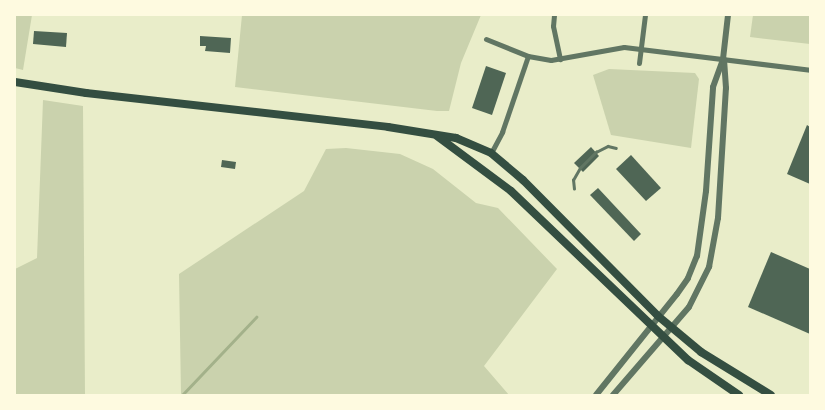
<!DOCTYPE html>
<html>
<head>
<meta charset="utf-8">
<style>
  body { margin:0 }
  #map { position:relative; width:825px; height:410px; overflow:hidden; background:#e9edc9; font-family:"Fira Sans Condensed",sans-serif }
  div>[style] { position:absolute }
  .green>* { inset:0; background:#cad2ad }
  .stream>* { height:3px; margin:-1.5px; padding:0 1.5px; transform-origin:1.5px; border-radius:1.5px; background:#a3b18a }
  .building>* { inset:0; background:#4f6655 }
  .service>* { height:2.5px; margin:-1.25px; padding:0 1.25px; transform-origin:1.25px; border-radius:1.25px; background:#617663 }
  .minor>* { height:5px; margin:-2.5px; padding:0 2.5px; transform-origin:2.5px; border-radius:2.5px; background:#617663 }
  .tertiary>* { height:6px; margin:-3px; padding:0 3px; transform-origin:3px; border-radius:3px; background:#617663 }
  .primary>* { height:8px; margin:-4px; padding:0 4px; transform-origin:4px; border-radius:4px; background:#344e41 }
  span { translate:-50% -50%; white-space:nowrap; text-align:center; line-height:1.15; -webkit-text-stroke:4px #fefae0; paint-order:stroke }
  .frame { position:absolute; inset:0; border:16px solid #fefae0; pointer-events:none }
</style>
</head>
<body>
<div id="map">
  <div class="green">
    <i style="clip-path:polygon(15px 15px,32px 15px,23px 70px,15px 68px)"></i>
    <i style="clip-path:polygon(242px 15px,481px 15px,461px 63px,449px 111px,437px 111px,235px 87px)"></i>
    <i style="clip-path:polygon(753px 15px,810px 15px,810px 44px,750px 37px)"></i>
    <i style="clip-path:polygon(609px 69px,695px 73px,699px 79px,691px 148px,611px 135px,593px 75px)"></i>
    <i style="clip-path:polygon(43px 100px,83px 106px,85px 395px,15px 395px,15px 269px,37px 258px)"></i>
    <i style="clip-path:polygon(346px 148px,400px 154px,433px 169px,476px 203px,498px 208px,557px 269px,484px 366px,509px 395px,181px 395px,179px 274px,304px 191px,326px 149px)"></i>
  </div>
  <div class="stream">
    <i style="left:182px;top:395px;width:108px;rotate:-46.5deg"></i>
  </div>
  <div class="building">
    <i style="clip-path:polygon(34px 31px,67px 33px,66px 47px,33px 44px)"></i>
    <i style="clip-path:polygon(200px 36px,231px 38px,230px 53px,205px 51px,206px 46px,200px 46px)"></i>
    <i style="clip-path:polygon(486px 66px,506px 73px,492px 115px,472px 108px)"></i>
    <i style="clip-path:polygon(807px 125px,810px 127px,810px 184px,787px 174px)"></i>
    <i style="clip-path:polygon(591px 147px,599px 156px,583px 172px,574px 163px)"></i>
    <i style="clip-path:polygon(631px 155px,661px 188px,646px 201px,616px 169px)"></i>
    <i style="clip-path:polygon(222px 160px,236px 162px,235px 169px,221px 167px)"></i>
    <i style="clip-path:polygon(598px 188px,641px 234px,634px 241px,590px 195px)"></i>
    <i style="clip-path:polygon(771px 252px,810px 269px,810px 334px,748px 307px)"></i>
  </div>
  <div class="service">
    <i style="left:574px;top:189px;width:9px;rotate:-96deg"></i>
    <i style="left:573px;top:180px;width:14px;rotate:-60deg"></i>
    <i style="left:580px;top:168px;width:23px;rotate:-45deg"></i>
    <i style="left:596px;top:152px;width:13px;rotate:-27deg"></i>
    <i style="left:608px;top:146px;width:8px;rotate:14deg"></i>
  </div>
  <div class="minor">
    <i style="left:554px;top:15px;width:11px;rotate:95deg"></i>
    <i style="left:553px;top:26px;width:34px;rotate:78deg"></i>
    <i style="left:486px;top:39px;width:45px;rotate:22deg"></i>
    <i style="left:528px;top:56px;width:23px;rotate:10deg"></i>
    <i style="left:551px;top:60px;width:74px;rotate:-10.1deg"></i>
    <i style="left:624px;top:47px;width:187px;rotate:7deg"></i>
    <i style="left:639px;top:63px;width:48px;rotate:-82.9deg"></i>
    <i style="left:491px;top:153px;width:24px;rotate:-62deg"></i>
    <i style="left:502px;top:132px;width:80px;rotate:-71.1deg"></i>
  </div>
  <div class="tertiary">
    <i style="left:596px;top:395px;width:129px;rotate:-51.3deg"></i>
    <i style="left:677px;top:294px;width:19px;rotate:-55deg"></i>
    <i style="left:688px;top:278px;width:24px;rotate:-68deg"></i>
    <i style="left:697px;top:256px;width:66px;rotate:-82.1deg"></i>
    <i style="left:706px;top:191px;width:104px;rotate:-86.1deg"></i>
    <i style="left:713px;top:87px;width:30px;rotate:-70deg"></i>
    <i style="left:723px;top:59px;width:44px;rotate:-83.5deg"></i>
    <i style="left:613px;top:395px;width:116px;rotate:-49.2deg"></i>
    <i style="left:689px;top:307px;width:45px;rotate:-63.4deg"></i>
    <i style="left:709px;top:267px;width:50px;rotate:-79.6deg"></i>
    <i style="left:718px;top:218px;width:130px;rotate:-86.5deg"></i>
    <i style="left:726px;top:88px;width:28px;rotate:-94deg"></i>
  </div>
  <div class="primary">
    <i style="left:15px;top:82px;width:72px;rotate:8.8deg"></i>
    <i style="left:86px;top:93px;width:304px;rotate:6.4deg"></i>
    <i style="left:388px;top:127px;width:69px;rotate:9.2deg"></i>
    <i style="left:456px;top:138px;width:38px;rotate:23deg"></i>
    <i style="left:491px;top:153px;width:42px;rotate:40.2deg"></i>
    <i style="left:523px;top:180px;width:192px;rotate:45.2deg"></i>
    <i style="left:658px;top:316px;width:56px;rotate:39.9deg"></i>
    <i style="left:701px;top:352px;width:82px;rotate:31.6deg"></i>
    <i style="left:437px;top:136px;width:92px;rotate:36.6deg"></i>
    <i style="left:511px;top:191px;width:245px;rotate:43.7deg"></i>
    <i style="left:688px;top:360px;width:62px;rotate:34.5deg"></i>
  </div>
  <div class="frame"></div>
</div>
</body>
</html>
